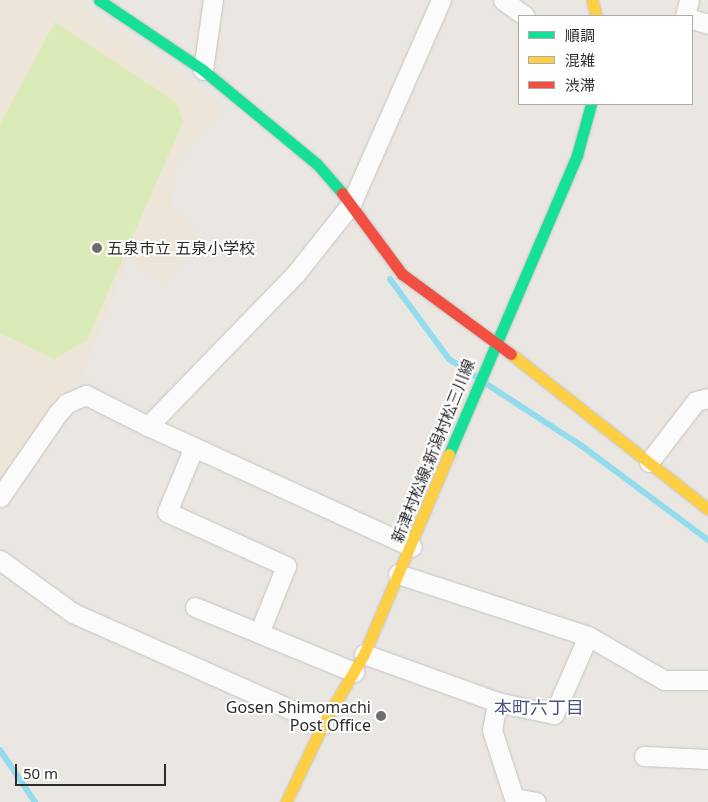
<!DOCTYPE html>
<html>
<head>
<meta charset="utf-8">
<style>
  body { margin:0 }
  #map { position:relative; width:708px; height:802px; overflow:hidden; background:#eae7e2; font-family:"Noto Sans","Noto Sans JP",sans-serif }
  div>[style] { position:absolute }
  .education>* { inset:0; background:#ede5d7 }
  .pitch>* { inset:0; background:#daebb8 }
  .stream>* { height:6px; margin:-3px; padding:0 3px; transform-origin:3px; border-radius:3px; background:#93dcee }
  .roads { filter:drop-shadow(0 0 1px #c4c3c3) drop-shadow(0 0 1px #c4c3c3) }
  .street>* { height:19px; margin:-9.5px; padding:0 9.5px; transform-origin:9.5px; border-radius:9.5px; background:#fcfbfb }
  .fast>* { height:11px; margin:-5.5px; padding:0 5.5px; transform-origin:5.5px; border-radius:5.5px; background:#16e098 }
  .slow>* { height:11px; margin:-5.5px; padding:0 5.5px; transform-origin:5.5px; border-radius:5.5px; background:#ffcf43 }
  .jam>* { height:11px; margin:-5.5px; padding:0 5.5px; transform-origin:5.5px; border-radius:5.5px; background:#f24e42 }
  .dots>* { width:14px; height:14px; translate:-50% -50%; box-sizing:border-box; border:2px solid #fff; border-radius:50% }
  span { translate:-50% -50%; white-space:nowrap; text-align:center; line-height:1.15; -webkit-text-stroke:4px #fff; paint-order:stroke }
  .poi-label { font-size:16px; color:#2c2c2c }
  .left { translate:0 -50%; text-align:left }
  .right { translate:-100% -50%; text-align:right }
  .street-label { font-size:16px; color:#2c2c2c }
  .neighbourhood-label { font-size:18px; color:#4a5680 }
  .legend { position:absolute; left:518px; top:15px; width:175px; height:90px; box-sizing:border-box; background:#fff; border:1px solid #ababab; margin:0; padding:6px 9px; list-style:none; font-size:15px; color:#2c2c2c }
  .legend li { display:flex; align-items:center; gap:10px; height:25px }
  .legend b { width:25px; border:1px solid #ababab }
  .scale { position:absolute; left:15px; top:764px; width:151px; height:22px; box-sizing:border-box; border:2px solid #2c2c2c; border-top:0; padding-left:6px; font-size:15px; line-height:18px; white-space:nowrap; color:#2c2c2c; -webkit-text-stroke:4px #fff; paint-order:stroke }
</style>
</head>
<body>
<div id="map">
  <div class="education">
    <i style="clip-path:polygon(0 0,73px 0,225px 106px,177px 165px,172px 207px,201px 239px,165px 283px,128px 258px,76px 388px,54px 402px,0 486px)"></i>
  </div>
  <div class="pitch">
    <i style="clip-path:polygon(55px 22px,176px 102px,183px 122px,87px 340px,54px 359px,0 333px,0 124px)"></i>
  </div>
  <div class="stream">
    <i style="left:390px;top:279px;width:99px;rotate:53.6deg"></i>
    <i style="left:449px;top:359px;width:31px;rotate:33deg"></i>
    <i style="left:485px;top:383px;width:116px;rotate:33deg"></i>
    <i style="left:582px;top:446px;width:157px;rotate:36.7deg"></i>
    <i style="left:0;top:750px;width:63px;rotate:56.1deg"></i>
  </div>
  <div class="roads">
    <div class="street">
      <i style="left:503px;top:0;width:27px;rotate:36deg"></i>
      <i style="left:685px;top:16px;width:16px;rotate:-76deg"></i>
      <i style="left:692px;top:19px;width:17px;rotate:17deg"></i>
      <i style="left:203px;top:70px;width:71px;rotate:-81.9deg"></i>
      <i style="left:148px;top:426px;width:214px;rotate:-45.9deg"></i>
      <i style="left:297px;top:272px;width:87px;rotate:-51.5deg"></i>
      <i style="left:351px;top:204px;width:223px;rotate:-66.2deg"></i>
      <i style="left:194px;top:447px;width:70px;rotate:112.6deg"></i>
      <i style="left:167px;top:512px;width:131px;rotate:24.4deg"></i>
      <i style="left:286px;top:566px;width:72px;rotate:111.9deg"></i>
      <i style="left:259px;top:633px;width:103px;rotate:22.3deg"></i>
      <i style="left:649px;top:462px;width:77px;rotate:-52.4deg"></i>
      <i style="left:696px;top:401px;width:12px;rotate:-14deg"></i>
      <i style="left:0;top:497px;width:102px;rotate:-55.4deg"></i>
      <i style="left:58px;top:413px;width:13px;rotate:-48deg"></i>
      <i style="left:67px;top:403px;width:21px;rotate:-23deg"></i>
      <i style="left:86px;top:395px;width:69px;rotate:26.6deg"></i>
      <i style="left:148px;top:426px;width:290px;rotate:24.6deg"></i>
      <i style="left:0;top:560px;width:90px;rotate:36deg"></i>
      <i style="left:73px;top:613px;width:274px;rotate:23.9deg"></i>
      <i style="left:398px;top:574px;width:200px;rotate:18.1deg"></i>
      <i style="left:588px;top:636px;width:88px;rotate:30.1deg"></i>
      <i style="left:664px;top:680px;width:44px"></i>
      <i style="left:195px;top:607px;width:69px;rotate:22.1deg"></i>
      <i style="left:364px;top:654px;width:141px;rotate:19.8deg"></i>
      <i style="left:497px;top:702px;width:28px;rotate:100deg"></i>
      <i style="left:492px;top:730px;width:71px;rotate:72.1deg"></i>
      <i style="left:514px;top:798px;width:22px;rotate:10deg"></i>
      <i style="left:497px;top:702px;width:58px;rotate:11.9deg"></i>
      <i style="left:554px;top:714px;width:85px;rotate:-66.4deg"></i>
      <i style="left:644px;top:756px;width:64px;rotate:2.7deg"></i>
    </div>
    <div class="fast">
      <i style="left:99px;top:0;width:125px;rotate:33.9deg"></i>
      <i style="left:203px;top:70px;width:148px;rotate:39.5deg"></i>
      <i style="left:317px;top:164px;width:38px;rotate:49deg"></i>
      <i style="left:449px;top:454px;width:325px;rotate:-66.8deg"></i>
      <i style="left:577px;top:155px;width:53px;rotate:-74.6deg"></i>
    </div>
    <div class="slow">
      <i style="left:592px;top:0;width:16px;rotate:76deg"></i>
      <i style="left:511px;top:354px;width:251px;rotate:38.2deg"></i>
      <i style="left:286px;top:802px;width:86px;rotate:-64.6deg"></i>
      <i style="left:323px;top:724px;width:81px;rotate:-59.6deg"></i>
      <i style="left:364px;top:654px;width:217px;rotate:-67deg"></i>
    </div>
    <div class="jam">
      <i style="left:342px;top:193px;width:101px;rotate:53.5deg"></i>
      <i style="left:402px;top:274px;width:135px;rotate:36.3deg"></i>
    </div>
  </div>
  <div class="dots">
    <i style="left:97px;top:248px;background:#6e6d6c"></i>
    <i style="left:381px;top:716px;background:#6e6d6c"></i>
  </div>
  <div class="poi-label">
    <span class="left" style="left:107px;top:248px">五泉市立 五泉小学校</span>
    <span class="right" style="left:371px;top:716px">Gosen Shimomachi<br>Post Office</span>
  </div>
  <div class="street-label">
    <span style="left:433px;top:451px;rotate:-68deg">新津村松線;新潟村松三川線</span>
  </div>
  <div class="neighbourhood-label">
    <span style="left:539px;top:707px">本町六丁目</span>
  </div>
  <ul class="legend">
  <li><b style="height:6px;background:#16e098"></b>順調</li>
  <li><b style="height:6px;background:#ffcf43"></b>混雑</li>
  <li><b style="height:6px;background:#f24e42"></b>渋滞</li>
  </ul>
  <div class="scale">50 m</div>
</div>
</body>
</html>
